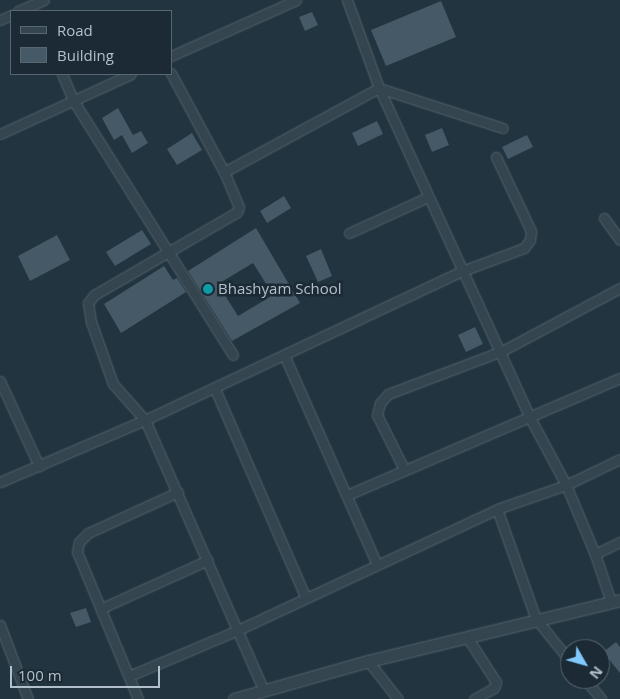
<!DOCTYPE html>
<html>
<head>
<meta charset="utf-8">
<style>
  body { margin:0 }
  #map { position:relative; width:620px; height:699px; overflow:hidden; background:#21343f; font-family:"Open Sans",sans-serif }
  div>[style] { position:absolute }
  .building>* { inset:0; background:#455a66 }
  .roads { filter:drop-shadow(0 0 1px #54636d) drop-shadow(0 0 1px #54636d) }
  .minor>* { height:9px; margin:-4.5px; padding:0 4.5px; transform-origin:4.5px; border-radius:4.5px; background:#35454f }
  .tertiary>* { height:11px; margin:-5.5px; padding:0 5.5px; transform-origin:5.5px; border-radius:5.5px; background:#35454f }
  .dots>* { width:14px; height:14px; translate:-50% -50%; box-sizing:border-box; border:2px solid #1b2a34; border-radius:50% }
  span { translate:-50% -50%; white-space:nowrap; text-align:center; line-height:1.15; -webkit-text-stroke:5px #1b2a34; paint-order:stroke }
  .poi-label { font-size:15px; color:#b1c0ca }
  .left { translate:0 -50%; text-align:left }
  .legend { position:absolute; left:10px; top:10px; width:162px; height:65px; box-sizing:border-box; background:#1b2a34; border:1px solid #576670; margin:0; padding:6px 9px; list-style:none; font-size:15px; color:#b1c0ca }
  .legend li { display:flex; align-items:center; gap:10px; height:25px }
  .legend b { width:25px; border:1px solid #576670 }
  .north { position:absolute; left:560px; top:639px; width:50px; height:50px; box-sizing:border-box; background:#1b2a34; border:1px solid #576670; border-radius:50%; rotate:128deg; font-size:14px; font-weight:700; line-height:20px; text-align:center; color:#b1c0ca }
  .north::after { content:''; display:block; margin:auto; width:18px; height:22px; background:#81caff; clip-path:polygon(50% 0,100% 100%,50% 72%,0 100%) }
  .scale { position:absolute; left:10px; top:666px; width:150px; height:22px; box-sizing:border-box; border:2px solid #b1c0ca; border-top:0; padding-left:6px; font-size:15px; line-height:18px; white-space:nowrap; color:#b1c0ca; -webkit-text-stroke:4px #1b2a34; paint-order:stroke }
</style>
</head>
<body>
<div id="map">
  <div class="building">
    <i style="clip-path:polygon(441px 1px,456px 37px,386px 66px,371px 30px)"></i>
    <i style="clip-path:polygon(312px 12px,318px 25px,305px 31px,299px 17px)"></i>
    <i style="clip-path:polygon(118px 108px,133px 135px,141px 131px,148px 143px,132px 153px,122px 135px,114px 140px,102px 118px)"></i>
    <i style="clip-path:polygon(377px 121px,383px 134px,358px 146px,352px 133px)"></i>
    <i style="clip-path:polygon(442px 128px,449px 145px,432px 152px,425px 135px)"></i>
    <i style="clip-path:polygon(192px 133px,202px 150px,177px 165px,167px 149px)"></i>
    <i style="clip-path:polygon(527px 135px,533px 147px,508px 159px,502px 147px)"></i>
    <i style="clip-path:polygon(284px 196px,291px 208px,267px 223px,260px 211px)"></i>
    <i style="clip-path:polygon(evenodd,256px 228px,300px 303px,232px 341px,188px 271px,256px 228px,253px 263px,273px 295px,238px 316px,218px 284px,253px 263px)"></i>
    <i style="clip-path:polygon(142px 230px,151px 244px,115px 266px,106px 252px)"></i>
    <i style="clip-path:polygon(57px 235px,70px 260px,30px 281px,18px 256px)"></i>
    <i style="clip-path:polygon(321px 249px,332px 276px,318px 282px,306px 256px)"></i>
    <i style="clip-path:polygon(164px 266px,173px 280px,177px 278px,186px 292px,121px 333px,104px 304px)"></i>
    <i style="clip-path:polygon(475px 327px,483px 344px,466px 352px,458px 335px)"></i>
    <i style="clip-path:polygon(86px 608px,91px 622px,76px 627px,70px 613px)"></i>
    <i style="clip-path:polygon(616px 642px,620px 647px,620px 673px,603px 652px)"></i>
  </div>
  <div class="roads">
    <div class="minor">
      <i style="left:347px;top:0;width:94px;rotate:70deg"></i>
      <i style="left:379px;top:88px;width:361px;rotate:65.4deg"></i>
      <i style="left:529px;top:416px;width:78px;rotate:61.8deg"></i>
      <i style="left:566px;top:485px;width:75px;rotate:67.2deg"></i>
      <i style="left:595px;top:554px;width:51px;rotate:71.6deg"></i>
      <i style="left:18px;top:11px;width:28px;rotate:-23deg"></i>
      <i style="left:0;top:20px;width:12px;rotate:-24deg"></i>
      <i style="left:171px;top:56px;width:137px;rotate:-24.1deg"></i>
      <i style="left:62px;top:74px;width:28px;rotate:67deg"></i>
      <i style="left:73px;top:100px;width:301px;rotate:57.9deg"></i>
      <i style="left:0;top:134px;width:144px;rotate:-24.6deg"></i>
      <i style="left:224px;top:172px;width:176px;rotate:-28.5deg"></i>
      <i style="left:379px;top:88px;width:130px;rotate:17.9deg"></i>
      <i style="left:604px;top:218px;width:27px;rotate:54deg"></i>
      <i style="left:349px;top:233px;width:87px;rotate:-24.5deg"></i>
      <i style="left:285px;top:357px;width:227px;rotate:66.1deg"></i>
      <i style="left:0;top:381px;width:94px;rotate:65.4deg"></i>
      <i style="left:215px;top:389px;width:228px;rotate:66.5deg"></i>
      <i style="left:404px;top:469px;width:60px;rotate:-116.6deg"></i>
      <i style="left:377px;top:415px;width:12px;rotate:-76deg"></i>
      <i style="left:380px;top:403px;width:12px;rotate:-48deg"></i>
      <i style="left:388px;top:394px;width:122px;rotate:-20.7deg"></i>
      <i style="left:502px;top:351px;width:134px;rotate:-28.1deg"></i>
      <i style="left:0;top:482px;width:158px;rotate:-23.2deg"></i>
      <i style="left:145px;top:420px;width:48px;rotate:-131.6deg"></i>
      <i style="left:113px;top:384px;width:66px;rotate:-109.5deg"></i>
      <i style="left:91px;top:322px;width:19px;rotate:-99deg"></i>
      <i style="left:88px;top:303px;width:10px;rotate:-53deg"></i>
      <i style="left:94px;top:295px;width:165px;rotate:-30.1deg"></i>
      <i style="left:237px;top:212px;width:5px;rotate:-68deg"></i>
      <i style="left:239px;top:207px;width:38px;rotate:-113deg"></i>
      <i style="left:224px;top:172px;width:112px;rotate:-118.2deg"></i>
      <i style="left:347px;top:495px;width:297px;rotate:-23.2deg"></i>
      <i style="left:497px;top:509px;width:117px;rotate:70.5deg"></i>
      <i style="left:536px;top:619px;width:54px;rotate:51deg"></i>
      <i style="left:595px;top:554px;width:28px;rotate:-26deg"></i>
      <i style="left:102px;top:608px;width:116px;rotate:-24.4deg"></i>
      <i style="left:0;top:625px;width:79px;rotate:69.3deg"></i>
      <i style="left:467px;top:637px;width:54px;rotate:57.2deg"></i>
      <i style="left:496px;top:682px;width:6px;rotate:108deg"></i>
      <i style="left:494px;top:688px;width:23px;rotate:151deg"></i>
      <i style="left:368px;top:661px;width:48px;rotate:51.7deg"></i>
      <i style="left:129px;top:676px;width:118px;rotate:-22.9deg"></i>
      <i style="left:238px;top:630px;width:286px;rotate:-25deg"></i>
      <i style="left:497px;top:509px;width:73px;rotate:-19.2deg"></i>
      <i style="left:566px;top:485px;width:60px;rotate:-25.7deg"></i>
      <i style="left:585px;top:679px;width:26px;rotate:51deg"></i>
      <i style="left:264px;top:691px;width:296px;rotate:-113.7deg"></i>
      <i style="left:145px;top:420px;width:350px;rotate:-25.2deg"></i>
      <i style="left:462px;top:271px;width:66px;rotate:-20.4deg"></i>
      <i style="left:524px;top:248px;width:10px;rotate:-53deg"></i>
      <i style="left:530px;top:240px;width:9px;rotate:-84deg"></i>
      <i style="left:531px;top:231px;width:82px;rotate:-115.3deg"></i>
      <i style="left:138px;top:699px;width:159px;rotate:-112.5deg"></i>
      <i style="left:77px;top:552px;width:10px;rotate:-79deg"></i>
      <i style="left:79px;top:542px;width:13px;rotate:-45deg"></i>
      <i style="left:88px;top:533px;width:99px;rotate:-24.5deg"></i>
    </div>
    <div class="tertiary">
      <i style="left:234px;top:699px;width:139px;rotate:-15.8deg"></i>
      <i style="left:368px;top:661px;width:259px;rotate:-13.6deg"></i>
    </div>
  </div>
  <div class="dots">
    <i style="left:208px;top:289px;background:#0f9aa8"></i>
  </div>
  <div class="poi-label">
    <span class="left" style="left:218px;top:289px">Bhashyam School</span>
  </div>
  <ul class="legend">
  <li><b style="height:6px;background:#35454f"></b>Road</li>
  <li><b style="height:14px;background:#455a66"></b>Building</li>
  </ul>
  <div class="north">N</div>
  <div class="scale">100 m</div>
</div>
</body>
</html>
